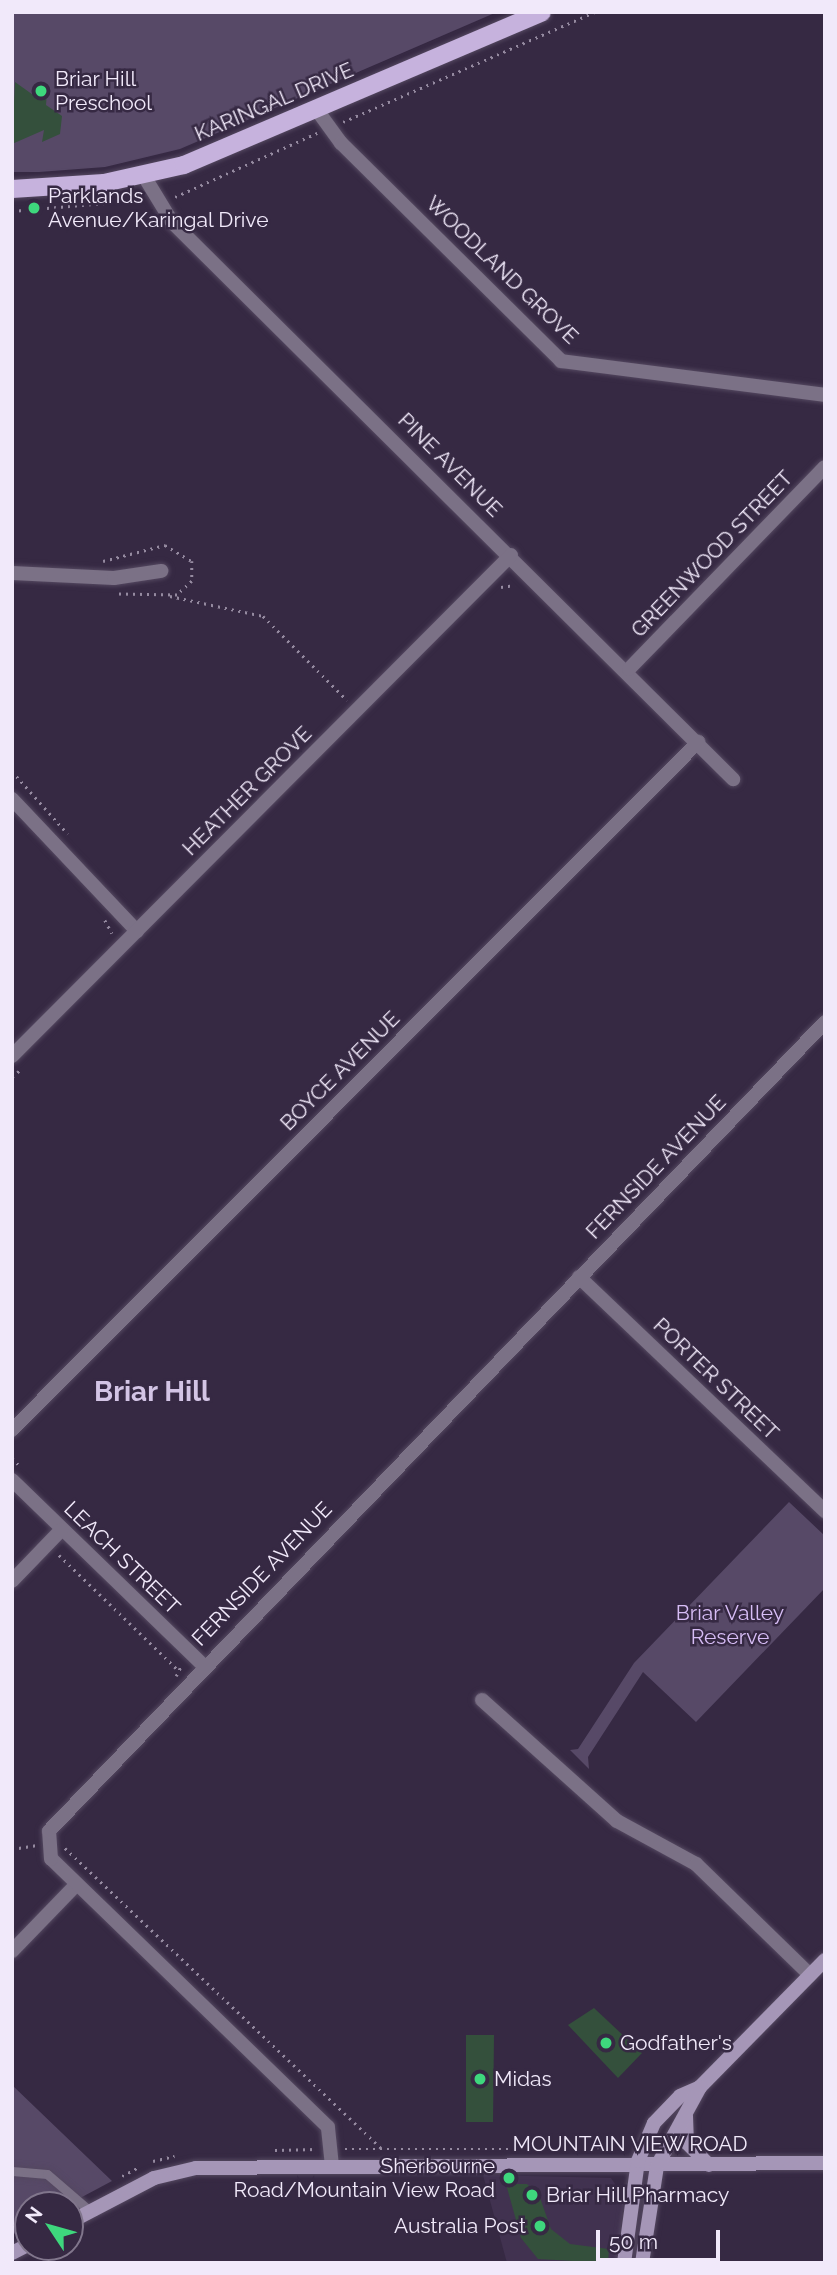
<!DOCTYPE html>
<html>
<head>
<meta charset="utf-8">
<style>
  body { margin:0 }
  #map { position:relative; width:837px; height:2275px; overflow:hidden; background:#362943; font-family:Raleway,sans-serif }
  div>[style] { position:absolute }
  .built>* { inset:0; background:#413250 }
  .green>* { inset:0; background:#574967 }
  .building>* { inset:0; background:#34503c }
  .path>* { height:2.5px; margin-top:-1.25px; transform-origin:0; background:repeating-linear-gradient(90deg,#958aa0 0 2px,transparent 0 7px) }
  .roads { filter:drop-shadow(0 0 2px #544860) drop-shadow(0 0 2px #544860) }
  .lane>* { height:9px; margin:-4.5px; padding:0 4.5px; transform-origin:4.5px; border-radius:4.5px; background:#7b7186 }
  .street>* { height:14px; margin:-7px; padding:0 7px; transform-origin:7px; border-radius:7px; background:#7b7186 }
  .secondary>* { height:14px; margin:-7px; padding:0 7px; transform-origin:7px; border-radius:7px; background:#a596b7 }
  .primary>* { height:18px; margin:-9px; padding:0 9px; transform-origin:9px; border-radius:9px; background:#c6b2dd }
  .dots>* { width:19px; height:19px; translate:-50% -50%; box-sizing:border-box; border:4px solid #362943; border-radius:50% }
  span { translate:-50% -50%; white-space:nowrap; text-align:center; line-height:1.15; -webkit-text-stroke:5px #362943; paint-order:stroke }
  .poi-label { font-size:21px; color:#f1e9fa }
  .left { translate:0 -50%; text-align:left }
  .right { translate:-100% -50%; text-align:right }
  .street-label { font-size:21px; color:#f1e9fa }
  .park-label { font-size:21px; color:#d7bdf6 }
  .district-label { font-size:28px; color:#d3c4e5; font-weight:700 }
  .frame { position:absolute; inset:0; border:14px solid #f1e9fa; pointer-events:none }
  .north { position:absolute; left:14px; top:2191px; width:70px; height:70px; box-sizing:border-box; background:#362943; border:2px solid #81768c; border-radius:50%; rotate:306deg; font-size:19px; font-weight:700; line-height:28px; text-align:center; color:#f1e9fa }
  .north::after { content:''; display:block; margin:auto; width:24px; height:32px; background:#3ed77d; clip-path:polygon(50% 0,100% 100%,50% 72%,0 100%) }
  .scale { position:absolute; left:596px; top:2230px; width:124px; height:32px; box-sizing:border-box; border:4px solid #f1e9fa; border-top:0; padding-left:9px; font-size:21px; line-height:24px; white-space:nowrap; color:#f1e9fa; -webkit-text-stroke:5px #362943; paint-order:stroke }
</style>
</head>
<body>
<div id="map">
  <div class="built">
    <i style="clip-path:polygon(483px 2175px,611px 2178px,624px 2197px,617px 2263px,507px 2263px)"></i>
  </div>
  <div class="green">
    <i style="clip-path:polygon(12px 12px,497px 12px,180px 149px,105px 167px,39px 172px,12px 172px)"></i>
    <i style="clip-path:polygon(789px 1502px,825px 1536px,825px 1588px,696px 1722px,643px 1672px,588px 1757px,589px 1769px,570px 1750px,578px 1749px,634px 1663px)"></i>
    <i style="clip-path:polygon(12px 2085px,112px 2181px,67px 2205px,28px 2205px,28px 2226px,12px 2235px)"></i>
  </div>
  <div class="building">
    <i style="clip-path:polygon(15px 82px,36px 97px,47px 92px,46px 105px,62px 116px,60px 134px,42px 142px,44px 130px,12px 144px)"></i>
    <i style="clip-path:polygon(594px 2008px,642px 2053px,618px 2078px,568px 2025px)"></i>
    <i style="clip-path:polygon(466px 2035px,494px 2035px,493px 2122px,466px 2122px)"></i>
    <i style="clip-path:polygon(506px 2184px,527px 2184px,539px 2195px,551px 2229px,570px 2244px,609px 2249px,608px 2263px,538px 2259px,521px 2238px)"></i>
  </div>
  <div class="path">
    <i style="left:56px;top:101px;width:57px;rotate:2deg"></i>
    <i style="left:343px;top:122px;width:275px;rotate:-23.6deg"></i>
    <i style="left:175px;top:197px;width:156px;rotate:-24.3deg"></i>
    <i style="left:12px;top:211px;width:128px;rotate:-4.9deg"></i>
    <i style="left:103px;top:561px;width:64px;rotate:-14.5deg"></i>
    <i style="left:165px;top:545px;width:31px;rotate:31deg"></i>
    <i style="left:192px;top:561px;width:20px;rotate:90deg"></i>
    <i style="left:192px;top:581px;width:21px;rotate:137deg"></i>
    <i style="left:177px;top:595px;width:60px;rotate:-179deg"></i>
    <i style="left:501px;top:587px;width:14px;rotate:-8deg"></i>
    <i style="left:170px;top:596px;width:95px;rotate:12.1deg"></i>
    <i style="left:263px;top:616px;width:119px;rotate:45deg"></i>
    <i style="left:12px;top:771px;width:84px;rotate:48.4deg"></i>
    <i style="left:105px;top:920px;width:15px;rotate:62deg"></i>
    <i style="left:12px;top:1077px;width:11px;rotate:-41deg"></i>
    <i style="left:12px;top:1458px;width:11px;rotate:45deg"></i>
    <i style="left:59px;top:1555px;width:164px;rotate:44deg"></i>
    <i style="left:176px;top:1676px;width:13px;rotate:-63deg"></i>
    <i style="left:65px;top:1848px;width:437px;rotate:43.5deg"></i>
    <i style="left:12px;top:1849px;width:24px;rotate:-9deg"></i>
    <i style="left:576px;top:2148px;width:49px;rotate:-2.3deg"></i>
    <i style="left:345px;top:2149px;width:171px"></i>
    <i style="left:275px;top:2150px;width:42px;rotate:-1.4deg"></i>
    <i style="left:153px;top:2161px;width:22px;rotate:-13deg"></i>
    <i style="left:122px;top:2176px;width:17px;rotate:-28deg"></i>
  </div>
  <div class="roads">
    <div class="lane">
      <i style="left:12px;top:2171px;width:35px;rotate:5deg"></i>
      <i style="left:47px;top:2174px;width:57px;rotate:40.7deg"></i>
    </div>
    <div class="street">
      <i style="left:317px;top:110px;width:41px;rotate:54deg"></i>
      <i style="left:341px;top:143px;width:310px;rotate:44.7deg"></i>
      <i style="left:561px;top:361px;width:266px;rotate:7.3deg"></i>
      <i style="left:144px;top:176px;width:54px;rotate:58.7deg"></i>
      <i style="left:172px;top:222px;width:791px;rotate:44.8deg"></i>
      <i style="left:12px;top:573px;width:102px;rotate:2.8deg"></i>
      <i style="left:114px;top:578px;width:48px;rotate:-8.5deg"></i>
      <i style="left:629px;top:669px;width:281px;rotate:-45.9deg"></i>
      <i style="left:12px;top:799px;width:182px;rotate:46.6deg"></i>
      <i style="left:12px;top:1056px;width:707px;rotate:-45.11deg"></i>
      <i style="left:579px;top:1277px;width:340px;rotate:43.6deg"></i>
      <i style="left:12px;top:1430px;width:972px;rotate:-45.08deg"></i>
      <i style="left:12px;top:1480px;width:267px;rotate:44.1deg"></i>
      <i style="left:12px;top:1581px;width:71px;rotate:-46.1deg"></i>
      <i style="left:482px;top:1700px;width:181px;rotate:41.9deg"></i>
      <i style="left:617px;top:1821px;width:90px;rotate:28.6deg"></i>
      <i style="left:696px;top:1864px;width:159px;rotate:44.2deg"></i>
      <i style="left:12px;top:1951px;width:93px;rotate:-45.9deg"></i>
      <i style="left:332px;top:2166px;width:39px;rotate:-96deg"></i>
      <i style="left:328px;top:2127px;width:385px;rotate:-135.9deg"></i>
      <i style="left:51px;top:1859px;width:28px;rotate:-94deg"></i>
      <i style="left:49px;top:1831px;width:1121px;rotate:-46.19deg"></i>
    </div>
    <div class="secondary">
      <i style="left:686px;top:2116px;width:27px;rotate:88deg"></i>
      <i style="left:687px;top:2143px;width:31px;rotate:45deg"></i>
      <i style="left:70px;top:2222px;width:95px;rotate:-27.6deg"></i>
      <i style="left:154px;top:2178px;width:43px;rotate:-13.4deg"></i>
      <i style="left:196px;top:2168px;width:629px;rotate:-0.46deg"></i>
      <i style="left:12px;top:2253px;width:18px;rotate:-27deg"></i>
      <i style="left:624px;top:2263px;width:103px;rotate:-82.2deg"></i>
      <i style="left:638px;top:2161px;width:41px;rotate:-67.2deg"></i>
      <i style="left:654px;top:2123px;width:37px;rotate:-46deg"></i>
      <i style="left:680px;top:2096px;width:22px;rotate:-24deg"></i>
      <i style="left:700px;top:2087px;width:178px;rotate:-45.5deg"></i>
      <i style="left:642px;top:2263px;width:98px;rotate:-81.2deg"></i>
      <i style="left:657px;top:2166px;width:90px;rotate:-61.4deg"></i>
    </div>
    <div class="primary">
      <i style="left:12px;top:189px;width:92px;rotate:-3.7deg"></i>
      <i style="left:104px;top:183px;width:82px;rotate:-12.7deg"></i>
      <i style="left:184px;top:165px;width:389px;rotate:-23.1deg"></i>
    </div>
  </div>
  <div class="dots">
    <i style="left:41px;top:91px;background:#3ed77d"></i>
    <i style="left:34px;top:208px;background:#3ed77d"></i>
    <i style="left:606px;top:2043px;background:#3ed77d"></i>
    <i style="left:480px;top:2079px;background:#3ed77d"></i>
    <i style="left:509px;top:2178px;background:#3ed77d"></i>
    <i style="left:532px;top:2195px;background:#3ed77d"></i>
    <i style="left:540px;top:2226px;background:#3ed77d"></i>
  </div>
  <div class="poi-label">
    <span class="left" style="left:55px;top:91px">Briar Hill<br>Preschool</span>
    <span class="left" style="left:48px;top:208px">Parklands<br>Avenue/Karingal Drive</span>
    <span class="left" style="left:620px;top:2043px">Godfather's</span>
    <span class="left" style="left:494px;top:2079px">Midas</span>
    <span class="right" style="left:495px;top:2178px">Sherbourne<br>Road/Mountain View Road</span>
    <span class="left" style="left:546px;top:2195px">Briar Hill Pharmacy</span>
    <span class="right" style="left:526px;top:2226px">Australia Post</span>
  </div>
  <div class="street-label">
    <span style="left:274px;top:102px;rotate:-23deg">KARINGAL DRIVE</span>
    <span style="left:502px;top:270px;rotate:44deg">WOODLAND GROVE</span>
    <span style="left:450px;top:465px;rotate:45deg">PINE AVENUE</span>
    <span style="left:712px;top:554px;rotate:-46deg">GREENWOOD STREET</span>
    <span style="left:247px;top:791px;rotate:-45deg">HEATHER GROVE</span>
    <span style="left:340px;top:1071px;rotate:-45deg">BOYCE AVENUE</span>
    <span style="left:656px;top:1167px;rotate:-46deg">FERNSIDE AVENUE</span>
    <span style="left:716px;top:1379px;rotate:44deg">PORTER STREET</span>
    <span style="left:122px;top:1558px;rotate:44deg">LEACH STREET</span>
    <span style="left:262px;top:1574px;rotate:-46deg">FERNSIDE AVENUE</span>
    <span style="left:630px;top:2144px">MOUNTAIN VIEW ROAD</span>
  </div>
  <div class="park-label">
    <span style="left:730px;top:1625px">Briar Valley<br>Reserve</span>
  </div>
  <div class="district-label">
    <span style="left:152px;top:1392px">Briar Hill</span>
  </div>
  <div class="frame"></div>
  <div class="north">N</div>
  <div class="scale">50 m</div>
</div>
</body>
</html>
